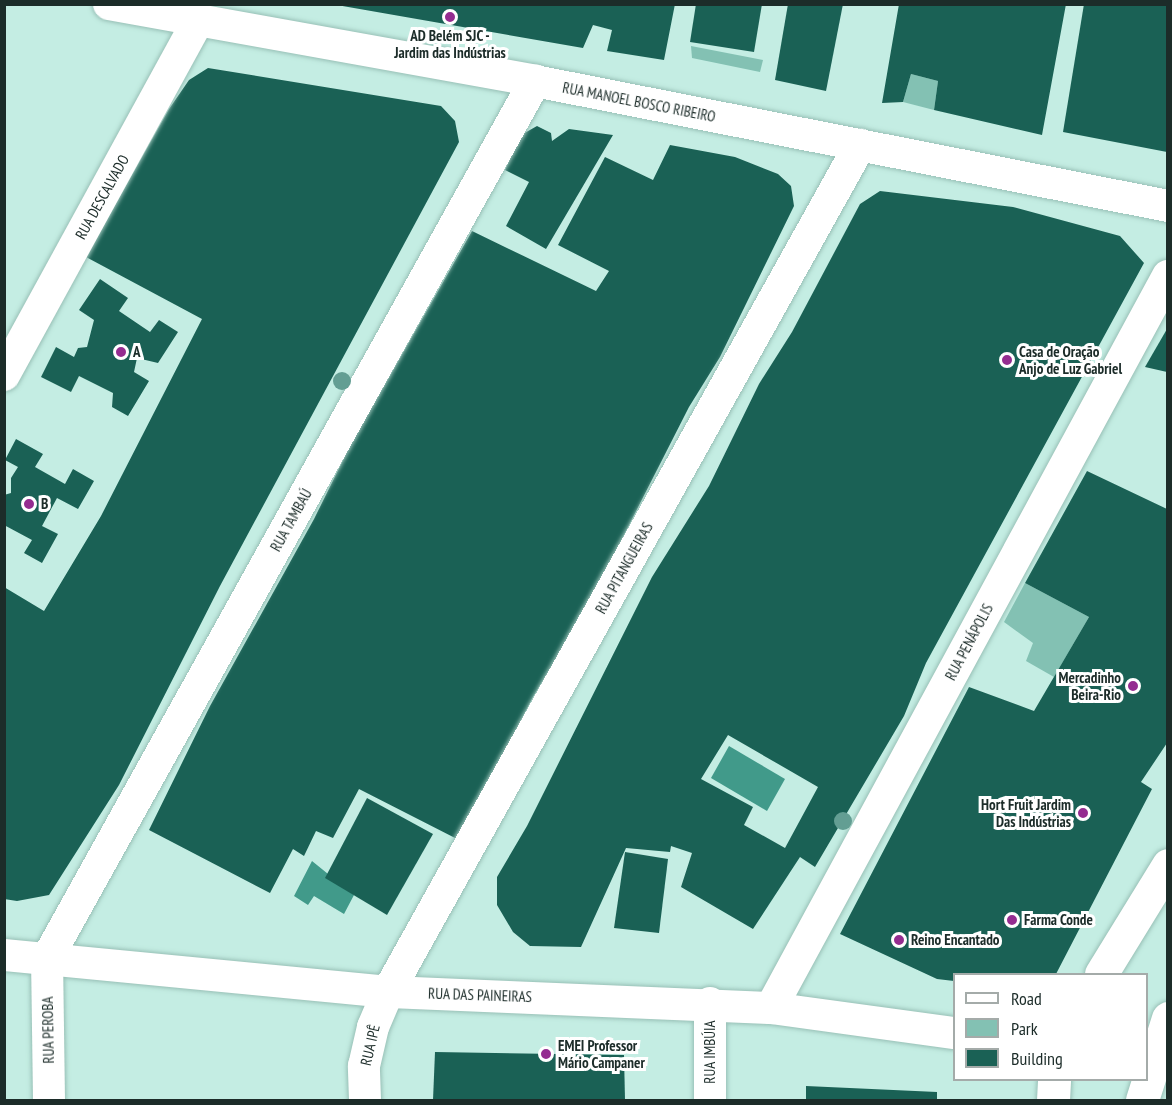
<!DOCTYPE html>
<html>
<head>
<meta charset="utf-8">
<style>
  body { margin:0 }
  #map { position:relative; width:1172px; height:1105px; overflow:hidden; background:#c4ede3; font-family:"PT Sans Narrow",sans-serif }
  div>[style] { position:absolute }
  .green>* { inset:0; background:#83c1b3 }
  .water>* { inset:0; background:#419a8a }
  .building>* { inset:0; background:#1a6155 }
  .roads { filter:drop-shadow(0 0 2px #98c0b6) drop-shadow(0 0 2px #98c0b6) }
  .street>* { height:32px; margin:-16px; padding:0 16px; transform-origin:16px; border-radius:16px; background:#fff }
  .secondary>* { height:33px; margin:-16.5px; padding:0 16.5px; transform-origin:16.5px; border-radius:16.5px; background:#fff }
  .trees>* { width:18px; height:18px; margin:-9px; border-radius:50%; background:#639e93 }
  .dots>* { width:16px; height:16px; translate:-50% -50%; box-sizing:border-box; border:3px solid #fff; border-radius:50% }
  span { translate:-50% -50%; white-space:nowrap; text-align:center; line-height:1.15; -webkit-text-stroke:6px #fff; paint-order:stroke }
  .poi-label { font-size:15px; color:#1c2c29; font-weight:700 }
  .left { translate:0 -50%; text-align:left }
  .right { translate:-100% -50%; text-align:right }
  .street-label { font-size:15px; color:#1c2c29 }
  .frame { position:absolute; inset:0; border:6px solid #1c2c29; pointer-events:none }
  .legend { position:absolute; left:953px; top:973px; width:195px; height:108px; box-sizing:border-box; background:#fff; border:2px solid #a4aba9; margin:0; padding:8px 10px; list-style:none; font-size:18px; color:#1c2c29 }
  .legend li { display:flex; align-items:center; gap:12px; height:30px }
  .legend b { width:30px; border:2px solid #a4aba9 }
</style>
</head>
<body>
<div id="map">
  <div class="green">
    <i style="clip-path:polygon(691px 46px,763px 60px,760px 72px,692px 58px)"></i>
    <i style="clip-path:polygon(911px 74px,938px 81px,934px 110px,903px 102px)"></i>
    <i style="clip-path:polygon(1025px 583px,1089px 617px,1054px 677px,1026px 661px,1033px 643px,1004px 622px)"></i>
  </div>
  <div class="water">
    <i style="clip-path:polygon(729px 746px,785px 779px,767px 811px,711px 778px)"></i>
    <i style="clip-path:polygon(312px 861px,354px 895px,344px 914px,314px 896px,308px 905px,294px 896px)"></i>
  </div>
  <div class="building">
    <i style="clip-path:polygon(331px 4px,675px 4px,664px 60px,607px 51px,612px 30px,593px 25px,583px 48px)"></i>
    <i style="clip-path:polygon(696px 4px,762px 4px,754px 52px,690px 42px)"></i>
    <i style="clip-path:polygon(788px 4px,843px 4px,826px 91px,775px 80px)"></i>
    <i style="clip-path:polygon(899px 4px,1066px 4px,1042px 135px,934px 110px,938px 81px,911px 74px,903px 102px,882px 103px)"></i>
    <i style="clip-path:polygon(1084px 4px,1167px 4px,1167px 152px,1063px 132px)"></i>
    <i style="clip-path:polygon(208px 68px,441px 106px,455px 121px,459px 142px,220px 586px,119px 785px,49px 895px,17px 901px,4px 899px,4px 587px,44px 611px,101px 516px,202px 319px,86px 257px,169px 109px,189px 80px)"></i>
    <i style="clip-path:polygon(537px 126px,551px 133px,552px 141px,569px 129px,613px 135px,546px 249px,506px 226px,529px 182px,505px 170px,521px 135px)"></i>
    <i style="clip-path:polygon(670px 145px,735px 157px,778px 174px,791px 186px,794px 206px,720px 357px,689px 407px,591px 600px,533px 697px,459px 840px,359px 789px,333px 838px,316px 831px,304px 856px,293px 849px,270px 893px,149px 830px,210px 706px,314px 519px,350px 446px,472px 231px,596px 291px,609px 271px,558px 245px,605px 157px,653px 180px)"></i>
    <i style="clip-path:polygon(evenodd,880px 191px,1013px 207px,1120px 236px,1144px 263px,926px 663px,904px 716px,815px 867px,800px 857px,753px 929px,681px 887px,692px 853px,671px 846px,670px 852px,626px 848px,581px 947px,530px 946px,513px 932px,497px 905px,497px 877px,527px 826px,652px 577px,709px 486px,759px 384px,792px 332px,860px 204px,880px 191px,728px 735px,818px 787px,785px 848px,744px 825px,753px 807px,701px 779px,728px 735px)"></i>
    <i style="clip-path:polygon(100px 279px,128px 298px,119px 311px,150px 332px,159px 320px,178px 332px,158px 363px,137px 358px,134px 372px,149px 381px,128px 416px,112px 407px,113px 393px,79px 376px,71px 392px,41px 377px,56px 347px,74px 357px,78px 348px,87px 347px,94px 320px,79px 310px)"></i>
    <i style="clip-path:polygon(1167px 329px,1167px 372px,1145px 367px)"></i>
    <i style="clip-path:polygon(16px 439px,43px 454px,35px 467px,65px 484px,73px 469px,94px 481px,78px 509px,57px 498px,42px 526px,58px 534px,42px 563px,24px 553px,32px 540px,4px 525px,4px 495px,11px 493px,11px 478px,18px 467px,5px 460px)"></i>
    <i style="clip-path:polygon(1087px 471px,1167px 509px,1167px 743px,1141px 782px,1152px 789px,1056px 974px,954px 974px,954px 981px,937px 979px,840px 934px,969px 687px,1034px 711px,1089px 617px,1025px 583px)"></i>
    <i style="clip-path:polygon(367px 798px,433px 834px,387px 915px,325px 878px)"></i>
    <i style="clip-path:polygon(625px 852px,668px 859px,659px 933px,614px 928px)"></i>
    <i style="clip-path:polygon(435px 1052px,624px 1055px,625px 1100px,433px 1100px)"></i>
    <i style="clip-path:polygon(806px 1086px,937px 1092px,937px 1100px,806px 1100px)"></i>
  </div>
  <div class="roads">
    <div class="street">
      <i style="left:109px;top:4px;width:433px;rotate:10.2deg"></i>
      <i style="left:535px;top:81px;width:645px;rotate:11.17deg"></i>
      <i style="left:4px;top:375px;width:406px;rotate:-61.3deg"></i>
      <i style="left:4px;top:955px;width:386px;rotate:5.5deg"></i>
      <i style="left:388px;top:992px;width:383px;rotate:2.4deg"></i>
      <i style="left:771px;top:1008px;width:185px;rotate:7.8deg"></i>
      <i style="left:710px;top:1003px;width:97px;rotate:90deg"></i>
      <i style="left:771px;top:1008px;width:833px;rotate:-61.53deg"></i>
      <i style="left:49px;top:1100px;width:141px;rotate:-90.8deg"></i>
      <i style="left:47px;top:959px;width:1005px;rotate:-60.93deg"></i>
      <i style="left:365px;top:1100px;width:34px;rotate:-92deg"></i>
      <i style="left:364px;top:1066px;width:40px;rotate:-77deg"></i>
      <i style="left:373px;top:1027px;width:38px;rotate:-67deg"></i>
      <i style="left:388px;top:992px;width:970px;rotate:-60.87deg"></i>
    </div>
    <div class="secondary">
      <i style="left:1101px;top:974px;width:128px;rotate:-58.4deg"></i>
      <i style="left:1053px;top:1100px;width:20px;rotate:-87deg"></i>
      <i style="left:1142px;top:1100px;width:86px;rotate:-72.4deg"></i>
    </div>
  </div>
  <div class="trees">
    <i style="left:342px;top:381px"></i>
    <i style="left:843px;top:821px"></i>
  </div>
  <div class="dots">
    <i style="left:450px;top:17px;background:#942c90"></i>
    <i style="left:121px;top:352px;background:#942c90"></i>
    <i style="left:1007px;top:360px;background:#942c90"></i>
    <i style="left:29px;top:504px;background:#942c90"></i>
    <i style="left:1133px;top:686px;background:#942c90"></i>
    <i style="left:1083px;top:813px;background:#942c90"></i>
    <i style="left:1012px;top:920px;background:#942c90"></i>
    <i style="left:899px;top:940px;background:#942c90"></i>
    <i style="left:546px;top:1054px;background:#942c90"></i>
  </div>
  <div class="poi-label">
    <span style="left:450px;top:44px">AD Belém SJC -<br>Jardim das Indústrias</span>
    <span class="left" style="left:1019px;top:360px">Casa de Oração<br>Anjo de Luz Gabriel</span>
    <span class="left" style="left:133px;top:352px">A</span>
    <span class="left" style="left:41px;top:504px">B</span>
    <span class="right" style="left:1121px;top:686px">Mercadinho<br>Beira-Rio</span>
    <span class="right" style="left:1071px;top:813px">Hort Fruit Jardim<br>Das Indústrias</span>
    <span class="left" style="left:1024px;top:920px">Farma Conde</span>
    <span class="left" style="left:911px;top:940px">Reino Encantado</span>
    <span class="left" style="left:558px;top:1054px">EMEI Professor<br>Mário Campaner</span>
  </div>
  <div class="street-label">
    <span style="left:639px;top:102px;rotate:11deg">RUA MANOEL BOSCO RIBEIRO</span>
    <span style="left:102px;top:197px;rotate:-61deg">RUA DESCALVADO</span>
    <span style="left:291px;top:520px;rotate:-61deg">RUA TAMBAÚ</span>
    <span style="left:624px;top:568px;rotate:-61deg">RUA PITANGUEIRAS</span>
    <span style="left:969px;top:642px;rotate:-62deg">RUA PENÁPOLIS</span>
    <span style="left:480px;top:995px;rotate:2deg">RUA DAS PAINEIRAS</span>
    <span style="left:48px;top:1030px;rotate:-91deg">RUA PEROBA</span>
    <span style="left:370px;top:1045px;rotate:-77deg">RUA IPÊ</span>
    <span style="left:710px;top:1052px;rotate:-90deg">RUA IMBÚIA</span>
  </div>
  <div class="frame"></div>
  <ul class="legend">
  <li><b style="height:8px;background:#fff"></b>Road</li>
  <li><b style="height:16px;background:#83c1b3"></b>Park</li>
  <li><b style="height:16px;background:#1a6155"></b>Building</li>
  </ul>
</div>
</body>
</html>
